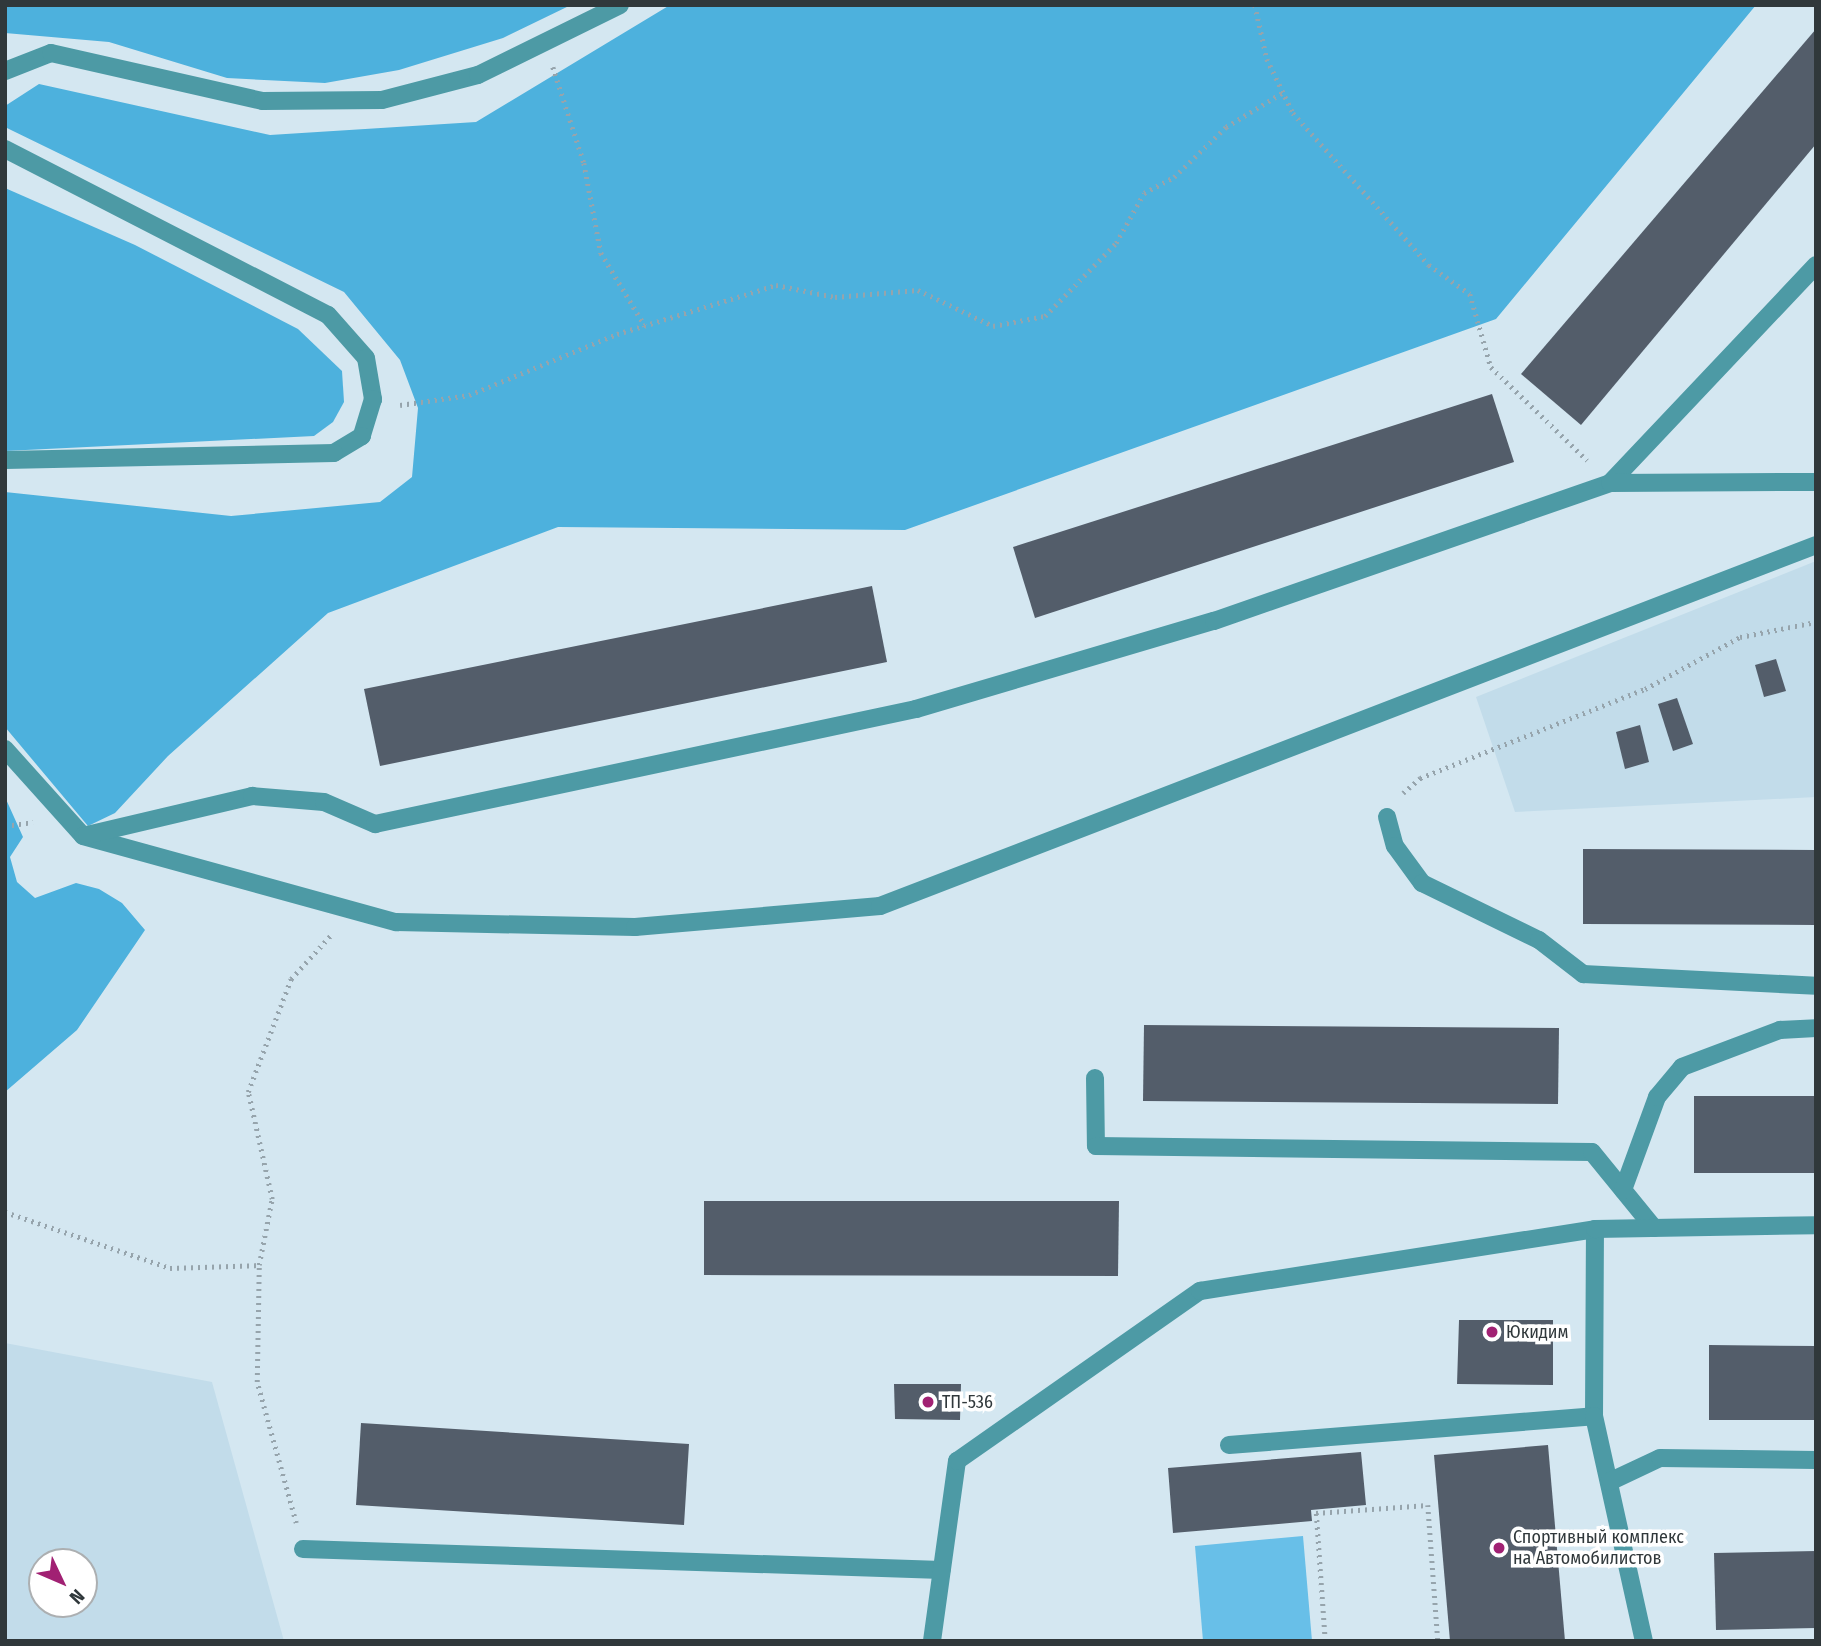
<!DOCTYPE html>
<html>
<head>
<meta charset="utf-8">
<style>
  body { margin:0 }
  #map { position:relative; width:1821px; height:1646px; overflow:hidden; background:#d4e7f1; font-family:"Fira Sans Condensed",sans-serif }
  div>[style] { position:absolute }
  .built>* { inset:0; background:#c2dcea }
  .green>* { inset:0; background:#68bfe8 }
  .forest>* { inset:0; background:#4db1dd }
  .building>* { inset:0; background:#535d6a }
  .path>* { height:4.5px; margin-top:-2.25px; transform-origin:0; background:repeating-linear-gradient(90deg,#96a4ac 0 2px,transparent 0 7px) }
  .minor>* { height:18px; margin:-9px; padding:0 9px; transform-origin:9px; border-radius:9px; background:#4d9aa5 }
  .dots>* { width:19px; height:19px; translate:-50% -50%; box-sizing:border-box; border:4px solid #fff; border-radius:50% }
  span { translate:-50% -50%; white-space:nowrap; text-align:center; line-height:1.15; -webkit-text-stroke:7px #fff; paint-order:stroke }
  .poi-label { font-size:18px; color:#30383b }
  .left { translate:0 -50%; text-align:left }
  .frame { position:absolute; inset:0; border:7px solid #30383b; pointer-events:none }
  .north { position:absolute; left:28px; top:1548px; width:70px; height:70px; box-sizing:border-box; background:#fff; border:2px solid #acafb1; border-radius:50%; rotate:134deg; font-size:19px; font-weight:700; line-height:28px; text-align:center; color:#30383b }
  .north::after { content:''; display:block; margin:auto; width:24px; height:32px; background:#a12173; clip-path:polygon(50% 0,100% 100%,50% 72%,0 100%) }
</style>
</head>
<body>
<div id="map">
  <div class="built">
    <i style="clip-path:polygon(1816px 561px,1816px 797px,1515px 812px,1476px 697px)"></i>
    <i style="clip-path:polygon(evenodd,5px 1343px,212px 1382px,284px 1641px,5px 1641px,5px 1343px,42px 1562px,84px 1562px,84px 1604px,42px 1604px,42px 1562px)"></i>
  </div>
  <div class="green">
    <i style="clip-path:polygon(1303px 1536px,1312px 1641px,1203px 1641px,1195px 1546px)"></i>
  </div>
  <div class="forest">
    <i style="clip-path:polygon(5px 5px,571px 5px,503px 38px,399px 70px,325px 83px,227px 78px,109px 42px,5px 33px)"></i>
    <i style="clip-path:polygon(670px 5px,1756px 5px,1496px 319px,905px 530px,558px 527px,328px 613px,168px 756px,115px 813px,88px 826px,5px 727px,5px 492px,231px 516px,380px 502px,412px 477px,418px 408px,400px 360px,344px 292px,11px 130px,5px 127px,5px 106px,39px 84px,270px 135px,476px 122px)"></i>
    <i style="clip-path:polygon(5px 188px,135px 245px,298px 329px,342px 371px,344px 402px,333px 422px,314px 436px,5px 451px)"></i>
    <i style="clip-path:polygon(5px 797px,23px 837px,10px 857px,17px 882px,35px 898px,76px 883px,99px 889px,122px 903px,145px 930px,77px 1030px,5px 1092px)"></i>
  </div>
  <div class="building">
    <i style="clip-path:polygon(1816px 29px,1816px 144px,1581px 425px,1521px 374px)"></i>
    <i style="clip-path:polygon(1492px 394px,1514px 462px,1035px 618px,1013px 547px)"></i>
    <i style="clip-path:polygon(872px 586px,887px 662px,380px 766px,364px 689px)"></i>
    <i style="clip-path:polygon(1776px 659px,1786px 691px,1764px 697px,1755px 665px)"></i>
    <i style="clip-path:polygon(1677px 698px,1693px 744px,1673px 751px,1658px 704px)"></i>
    <i style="clip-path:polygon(1640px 725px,1649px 762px,1625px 769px,1616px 732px)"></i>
    <i style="clip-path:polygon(1583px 849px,1816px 850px,1816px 925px,1583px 924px)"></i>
    <i style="clip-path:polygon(1144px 1025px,1559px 1028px,1558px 1104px,1143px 1101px)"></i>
    <i style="clip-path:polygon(1694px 1096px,1816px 1096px,1816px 1173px,1694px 1173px)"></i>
    <i style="clip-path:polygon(704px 1201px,1119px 1201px,1118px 1276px,704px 1275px)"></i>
    <i style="clip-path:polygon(1459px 1320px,1553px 1320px,1553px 1385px,1457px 1384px)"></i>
    <i style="clip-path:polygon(1709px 1345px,1816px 1346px,1816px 1420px,1709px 1420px)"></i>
    <i style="clip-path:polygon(894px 1384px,961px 1384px,960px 1420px,895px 1419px)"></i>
    <i style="clip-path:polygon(361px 1423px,689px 1444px,684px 1525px,356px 1505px)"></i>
    <i style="clip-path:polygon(1548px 1445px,1565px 1641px,1450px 1641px,1434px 1455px)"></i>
    <i style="clip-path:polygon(1361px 1452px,1366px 1505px,1311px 1510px,1312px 1521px,1173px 1533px,1168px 1468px)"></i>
    <i style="clip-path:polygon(1816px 1551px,1816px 1628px,1716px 1630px,1714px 1553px)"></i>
  </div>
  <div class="path">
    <i style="left:1255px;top:5px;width:55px;rotate:77.5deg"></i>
    <i style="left:1267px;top:59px;width:60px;rotate:64.3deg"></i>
    <i style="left:1293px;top:113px;width:204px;rotate:48.2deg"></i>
    <i style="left:1429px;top:265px;width:50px;rotate:35.3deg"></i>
    <i style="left:1470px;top:294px;width:76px;rotate:74deg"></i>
    <i style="left:1491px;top:367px;width:134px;rotate:44.1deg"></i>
    <i style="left:553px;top:67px;width:101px;rotate:72.1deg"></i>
    <i style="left:584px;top:163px;width:92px;rotate:79.3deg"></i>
    <i style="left:601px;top:253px;width:85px;rotate:58.9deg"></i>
    <i style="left:400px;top:405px;width:70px;rotate:-8.2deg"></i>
    <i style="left:469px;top:395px;width:160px;rotate:-22.4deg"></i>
    <i style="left:617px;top:334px;width:166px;rotate:-17.1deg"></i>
    <i style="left:776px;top:285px;width:60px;rotate:11.5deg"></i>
    <i style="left:835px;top:297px;width:83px;rotate:-4.8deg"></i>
    <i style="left:918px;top:290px;width:83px;rotate:25.6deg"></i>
    <i style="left:993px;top:326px;width:53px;rotate:-10.9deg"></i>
    <i style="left:1045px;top:316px;width:102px;rotate:-45.8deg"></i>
    <i style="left:1116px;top:243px;width:57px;rotate:-60.8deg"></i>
    <i style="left:1144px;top:193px;width:34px;rotate:-28deg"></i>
    <i style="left:1174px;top:177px;width:72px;rotate:-43.9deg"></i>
    <i style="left:1226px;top:127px;width:66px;rotate:-31.3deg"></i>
    <i style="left:1403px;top:793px;width:23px;rotate:-41deg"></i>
    <i style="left:1420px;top:778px;width:242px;rotate:-21.6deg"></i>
    <i style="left:1645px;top:689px;width:108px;rotate:-28.7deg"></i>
    <i style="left:1740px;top:637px;width:77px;rotate:-11.2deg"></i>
    <i style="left:5px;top:826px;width:28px;rotate:-8deg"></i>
    <i style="left:5px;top:1212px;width:174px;rotate:18.7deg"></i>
    <i style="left:170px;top:1268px;width:89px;rotate:-1.9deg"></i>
    <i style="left:296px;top:1523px;width:146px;rotate:-105.5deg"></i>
    <i style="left:257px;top:1382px;width:117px;rotate:-89deg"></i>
    <i style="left:259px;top:1265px;width:67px;rotate:-78.9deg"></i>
    <i style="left:272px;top:1199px;width:110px;rotate:-102.6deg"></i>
    <i style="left:248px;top:1092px;width:121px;rotate:-69.2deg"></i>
    <i style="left:291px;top:979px;width:59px;rotate:-47.7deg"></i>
    <i style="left:1325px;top:1641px;width:128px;rotate:-94deg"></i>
    <i style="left:1316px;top:1513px;width:112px;rotate:-4.1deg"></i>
    <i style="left:1428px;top:1505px;width:136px;rotate:85.8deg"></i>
  </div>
  <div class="minor">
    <i style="left:5px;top:71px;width:49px;rotate:-21.4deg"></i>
    <i style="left:51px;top:53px;width:217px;rotate:12.8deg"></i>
    <i style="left:263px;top:101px;width:119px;rotate:-0.5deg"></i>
    <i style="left:382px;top:100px;width:99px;rotate:-14.6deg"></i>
    <i style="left:478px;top:75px;width:158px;rotate:-26.2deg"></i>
    <i style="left:5px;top:149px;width:363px;rotate:27.2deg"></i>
    <i style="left:328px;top:315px;width:57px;rotate:48.5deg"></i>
    <i style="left:366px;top:358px;width:42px;rotate:80.3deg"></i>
    <i style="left:373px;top:399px;width:39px;rotate:107deg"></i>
    <i style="left:362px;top:436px;width:33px;rotate:149deg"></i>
    <i style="left:334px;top:453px;width:329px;rotate:178.8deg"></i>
    <i style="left:1610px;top:483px;width:300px;rotate:-46.6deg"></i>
    <i style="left:5px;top:749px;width:117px;rotate:48.1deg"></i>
    <i style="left:83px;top:836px;width:325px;rotate:15.4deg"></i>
    <i style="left:396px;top:922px;width:239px;rotate:1.2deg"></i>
    <i style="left:635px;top:927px;width:246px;rotate:-4.9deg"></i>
    <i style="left:880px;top:906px;width:1003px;rotate:-21.09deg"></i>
    <i style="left:1387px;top:817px;width:30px;rotate:75deg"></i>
    <i style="left:1395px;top:846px;width:46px;rotate:53.9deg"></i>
    <i style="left:1422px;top:883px;width:130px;rotate:26deg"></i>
    <i style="left:1539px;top:940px;width:56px;rotate:37.7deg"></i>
    <i style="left:1583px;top:974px;width:233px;rotate:2.9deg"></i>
    <i style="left:87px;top:835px;width:170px;rotate:-13.3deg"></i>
    <i style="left:252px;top:796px;width:72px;rotate:4.8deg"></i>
    <i style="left:324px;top:802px;width:56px;rotate:23.3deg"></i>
    <i style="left:375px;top:824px;width:553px;rotate:-12deg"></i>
    <i style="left:916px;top:709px;width:311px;rotate:-16.5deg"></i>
    <i style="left:1214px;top:621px;width:419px;rotate:-19.2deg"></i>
    <i style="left:1610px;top:483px;width:206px;rotate:-0.3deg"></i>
    <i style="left:1095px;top:1078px;width:68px;rotate:89.2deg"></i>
    <i style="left:1096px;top:1146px;width:496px;rotate:0.7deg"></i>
    <i style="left:1592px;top:1152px;width:98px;rotate:50.8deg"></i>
    <i style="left:1623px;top:1190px;width:99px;rotate:-69.9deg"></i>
    <i style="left:1657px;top:1097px;width:39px;rotate:-50deg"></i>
    <i style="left:1682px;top:1067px;width:105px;rotate:-20.7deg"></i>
    <i style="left:1780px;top:1030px;width:36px;rotate:-3deg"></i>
    <i style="left:1594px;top:1416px;width:187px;rotate:-89.7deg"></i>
    <i style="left:1229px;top:1445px;width:366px;rotate:-4.5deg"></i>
    <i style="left:1594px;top:1416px;width:230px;rotate:77.5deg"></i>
    <i style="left:1609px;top:1482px;width:56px;rotate:-25.2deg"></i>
    <i style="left:1660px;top:1458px;width:156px;rotate:0.7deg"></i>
    <i style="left:303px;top:1549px;width:639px;rotate:1.88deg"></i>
    <i style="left:932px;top:1641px;width:182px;rotate:-82.1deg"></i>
    <i style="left:957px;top:1461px;width:297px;rotate:-35deg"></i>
    <i style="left:1200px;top:1291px;width:400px;rotate:-8.9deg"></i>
    <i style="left:1595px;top:1229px;width:221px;rotate:-1deg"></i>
  </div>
  <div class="dots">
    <i style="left:1492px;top:1332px;background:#a12173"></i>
    <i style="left:928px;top:1402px;background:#a12173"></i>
    <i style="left:1499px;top:1548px;background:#a12173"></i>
  </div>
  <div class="poi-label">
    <span class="left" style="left:1506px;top:1332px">Юкидим</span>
    <span class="left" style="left:942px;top:1402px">ТП-536</span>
    <span class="left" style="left:1513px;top:1548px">Спортивный комплекс<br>на Автомобилистов</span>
  </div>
  <div class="frame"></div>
  <div class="north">N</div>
</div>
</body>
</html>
